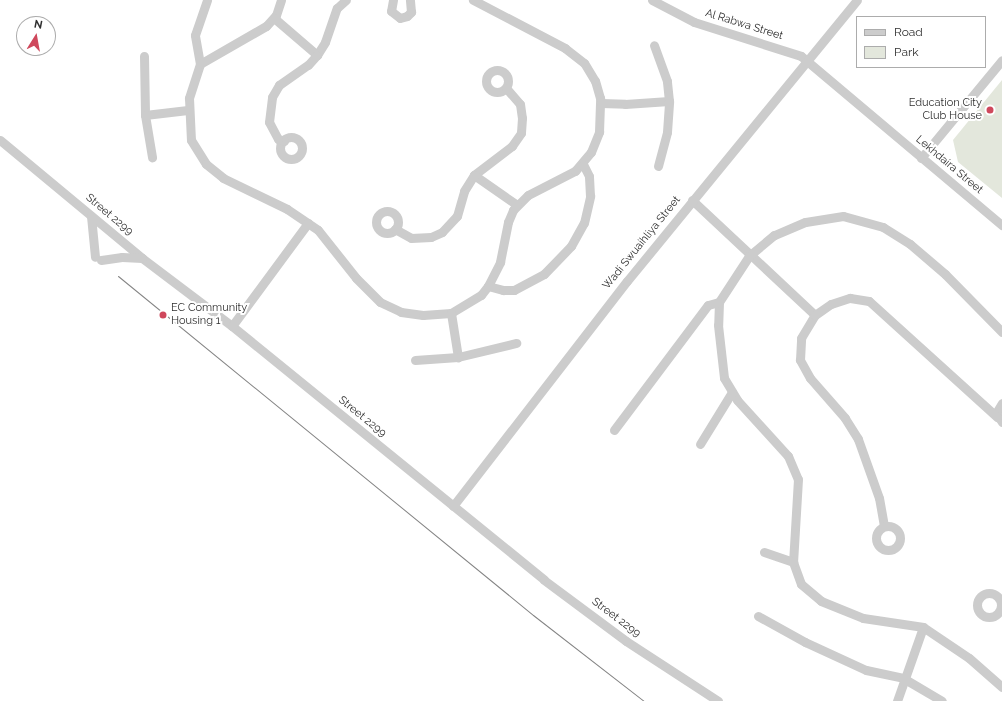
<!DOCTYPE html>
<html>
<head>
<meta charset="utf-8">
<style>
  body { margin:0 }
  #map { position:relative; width:1002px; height:701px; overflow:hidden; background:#fff; font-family:Raleway,sans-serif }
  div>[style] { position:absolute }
  .green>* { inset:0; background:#e3e7dc }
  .minor>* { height:9px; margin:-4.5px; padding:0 4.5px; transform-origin:4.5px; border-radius:4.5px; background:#ccc }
  .minor>.ring { margin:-4.5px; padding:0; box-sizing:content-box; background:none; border:9px solid #ccc; border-radius:50% }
  .tram>* { height:1px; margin:-0.5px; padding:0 0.5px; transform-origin:0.5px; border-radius:0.5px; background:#848484 }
  .dots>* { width:11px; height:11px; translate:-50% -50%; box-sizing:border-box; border:2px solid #fff; border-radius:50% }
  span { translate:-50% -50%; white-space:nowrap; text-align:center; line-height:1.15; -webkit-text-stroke:4px #fff; paint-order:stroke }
  .street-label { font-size:11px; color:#2f2f2f }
  .poi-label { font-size:11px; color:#2f2f2f }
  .right { translate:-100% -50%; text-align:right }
  .left { translate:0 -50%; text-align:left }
  .legend { position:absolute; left:856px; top:16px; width:130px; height:52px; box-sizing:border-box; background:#fff; border:1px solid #acacac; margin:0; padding:5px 7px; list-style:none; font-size:12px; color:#2f2f2f }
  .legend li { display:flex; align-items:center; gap:8px; height:20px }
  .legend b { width:20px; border:1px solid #acacac }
  .north { position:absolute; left:16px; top:16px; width:40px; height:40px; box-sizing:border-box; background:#fff; border:1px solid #acacac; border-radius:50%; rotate:11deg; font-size:11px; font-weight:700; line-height:16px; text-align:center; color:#2f2f2f }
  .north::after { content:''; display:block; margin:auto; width:14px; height:18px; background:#cf485c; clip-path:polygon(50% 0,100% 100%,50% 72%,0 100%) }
</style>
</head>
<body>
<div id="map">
  <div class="green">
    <i style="clip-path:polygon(1002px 80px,1002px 198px,958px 162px,953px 140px)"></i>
  </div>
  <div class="minor">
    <i style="left:281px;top:0;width:16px;rotate:108deg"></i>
    <i style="left:276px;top:15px;width:15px;rotate:132deg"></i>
    <i style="left:266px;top:26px;width:76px;rotate:150.1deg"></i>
    <i style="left:200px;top:64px;width:36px;rotate:108deg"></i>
    <i style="left:189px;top:98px;width:42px;rotate:87.3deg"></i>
    <i style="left:191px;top:140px;width:28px;rotate:58deg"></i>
    <i style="left:206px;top:164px;width:22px;rotate:39deg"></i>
    <i style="left:223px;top:178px;width:71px;rotate:25.8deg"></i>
    <i style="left:287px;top:209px;width:37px;rotate:34deg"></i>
    <i style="left:318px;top:230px;width:61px;rotate:51.6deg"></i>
    <i style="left:356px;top:278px;width:34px;rotate:45deg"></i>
    <i style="left:380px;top:302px;width:23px;rotate:25deg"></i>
    <i style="left:401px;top:312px;width:22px;rotate:8deg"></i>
    <i style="left:423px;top:315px;width:28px;rotate:-4deg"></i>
    <i style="left:451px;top:313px;width:35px;rotate:-31deg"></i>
    <i style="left:481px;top:295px;width:11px;rotate:-52deg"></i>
    <i style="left:488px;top:286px;width:27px;rotate:-63deg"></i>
    <i style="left:500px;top:262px;width:41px;rotate:-78.7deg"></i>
    <i style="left:508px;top:222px;width:13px;rotate:-67deg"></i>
    <i style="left:513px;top:210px;width:21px;rotate:-45deg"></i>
    <i style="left:528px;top:195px;width:53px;rotate:-27.1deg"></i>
    <i style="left:575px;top:171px;width:25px;rotate:-50deg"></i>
    <i style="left:591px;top:152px;width:22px;rotate:-68deg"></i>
    <i style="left:599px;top:132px;width:34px;rotate:-88deg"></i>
    <i style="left:600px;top:98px;width:18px;rotate:-106deg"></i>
    <i style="left:595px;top:81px;width:21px;rotate:-121deg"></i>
    <i style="left:584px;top:63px;width:24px;rotate:-142deg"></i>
    <i style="left:565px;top:48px;width:104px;rotate:-152.4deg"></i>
    <i style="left:393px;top:0;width:11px;rotate:100deg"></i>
    <i style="left:391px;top:11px;width:11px;rotate:38deg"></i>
    <i style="left:400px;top:18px;width:7px;rotate:-16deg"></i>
    <i style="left:407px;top:16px;width:6px;rotate:-45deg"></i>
    <i style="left:411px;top:12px;width:12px;rotate:-95deg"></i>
    <i style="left:652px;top:0;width:47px;rotate:27.6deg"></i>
    <i style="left:694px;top:22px;width:112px;rotate:17.6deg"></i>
    <i style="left:801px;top:56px;width:263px;rotate:40.1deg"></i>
    <i style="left:274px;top:18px;width:57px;rotate:40.7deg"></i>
    <i style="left:317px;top:55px;width:15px;rotate:-58deg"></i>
    <i style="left:325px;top:42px;width:36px;rotate:-71deg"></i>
    <i style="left:337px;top:8px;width:12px;rotate:-42deg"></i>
    <i style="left:144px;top:56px;width:59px;rotate:89deg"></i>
    <i style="left:145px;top:115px;width:43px;rotate:-6.6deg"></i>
    <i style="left:200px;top:64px;width:29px;rotate:-100deg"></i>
    <i style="left:195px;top:35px;width:37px;rotate:-71deg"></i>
    <i class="ring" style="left:486px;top:70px;width:13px;height:13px"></i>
    <i style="left:506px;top:88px;width:21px;rotate:49deg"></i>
    <i style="left:520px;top:104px;width:14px;rotate:82deg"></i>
    <i style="left:522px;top:118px;width:15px;rotate:94deg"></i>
    <i style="left:521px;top:133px;width:16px;rotate:125deg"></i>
    <i style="left:512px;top:146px;width:48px;rotate:142.7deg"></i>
    <i style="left:474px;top:175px;width:52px;rotate:34.9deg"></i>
    <i style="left:601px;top:103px;width:24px;rotate:2deg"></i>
    <i style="left:625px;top:104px;width:44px;rotate:-3.9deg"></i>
    <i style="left:669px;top:101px;width:20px;rotate:-96deg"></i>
    <i style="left:667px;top:81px;width:38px;rotate:-110deg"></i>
    <i style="left:145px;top:115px;width:43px;rotate:80.5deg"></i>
    <i class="ring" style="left:280px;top:137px;width:13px;height:13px"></i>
    <i style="left:0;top:140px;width:185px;rotate:39.7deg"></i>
    <i style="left:142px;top:258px;width:113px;rotate:37.1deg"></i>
    <i style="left:232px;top:326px;width:402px;rotate:39.1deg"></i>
    <i style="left:544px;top:580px;width:102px;rotate:36.6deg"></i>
    <i style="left:626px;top:641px;width:110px;rotate:33.1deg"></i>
    <i style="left:284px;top:141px;width:6px;rotate:-162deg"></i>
    <i style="left:278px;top:139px;width:19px;rotate:-118deg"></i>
    <i style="left:269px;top:122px;width:25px;rotate:-83deg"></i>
    <i style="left:272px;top:97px;width:14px;rotate:-60deg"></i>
    <i style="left:279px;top:85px;width:35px;rotate:-35deg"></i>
    <i style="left:308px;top:65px;width:13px;rotate:-48deg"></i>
    <i style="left:921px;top:158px;width:127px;rotate:-50.4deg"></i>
    <i style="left:658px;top:166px;width:35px;rotate:-75deg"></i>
    <i style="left:667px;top:132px;width:31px;rotate:-86deg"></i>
    <i style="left:692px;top:200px;width:168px;rotate:43.1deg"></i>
    <i class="ring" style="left:376px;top:211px;width:13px;height:13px"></i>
    <i style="left:91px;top:216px;width:41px;rotate:84.4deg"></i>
    <i style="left:395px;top:229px;width:18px;rotate:29deg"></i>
    <i style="left:411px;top:238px;width:20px;rotate:-3deg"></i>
    <i style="left:431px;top:237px;width:12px;rotate:-24deg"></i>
    <i style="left:442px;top:232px;width:22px;rotate:-47deg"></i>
    <i style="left:457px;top:216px;width:26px;rotate:-74deg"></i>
    <i style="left:464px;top:191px;width:19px;rotate:-58deg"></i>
    <i style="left:101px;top:260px;width:21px;rotate:-8deg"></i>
    <i style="left:122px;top:257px;width:20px;rotate:3deg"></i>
    <i style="left:488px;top:286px;width:16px;rotate:15deg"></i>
    <i style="left:503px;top:290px;width:11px"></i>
    <i style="left:514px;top:290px;width:34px;rotate:-28deg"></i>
    <i style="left:544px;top:274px;width:39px;rotate:-46deg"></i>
    <i style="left:571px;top:246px;width:26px;rotate:-61deg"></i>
    <i style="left:584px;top:223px;width:28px;rotate:-77deg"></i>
    <i style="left:590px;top:196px;width:20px;rotate:-93deg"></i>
    <i style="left:589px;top:176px;width:13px;rotate:-117deg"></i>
    <i style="left:451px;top:313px;width:45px;rotate:81deg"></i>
    <i style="left:458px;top:357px;width:60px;rotate:-13.6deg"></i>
    <i style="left:232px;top:326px;width:128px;rotate:-53.6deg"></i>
    <i style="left:1002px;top:332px;width:81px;rotate:-134.5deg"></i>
    <i style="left:945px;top:274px;width:46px;rotate:-139.4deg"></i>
    <i style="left:910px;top:244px;width:32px;rotate:-148deg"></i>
    <i style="left:883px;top:227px;width:41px;rotate:-164.6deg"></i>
    <i style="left:843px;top:216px;width:38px;rotate:171deg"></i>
    <i style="left:805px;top:222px;width:34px;rotate:157deg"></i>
    <i style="left:774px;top:235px;width:33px;rotate:140deg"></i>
    <i style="left:749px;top:256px;width:55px;rotate:123.1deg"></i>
    <i style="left:719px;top:302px;width:23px;rotate:92deg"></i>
    <i style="left:718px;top:325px;width:53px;rotate:83.5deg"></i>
    <i style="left:724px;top:378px;width:26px;rotate:59deg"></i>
    <i style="left:737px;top:400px;width:76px;rotate:47.7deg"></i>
    <i style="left:788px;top:456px;width:25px;rotate:67deg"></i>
    <i style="left:798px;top:479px;width:83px;rotate:93.4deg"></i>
    <i style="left:793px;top:562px;width:23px;rotate:70deg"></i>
    <i style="left:801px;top:584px;width:26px;rotate:40deg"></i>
    <i style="left:821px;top:601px;width:45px;rotate:22deg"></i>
    <i style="left:863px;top:618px;width:61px;rotate:8.5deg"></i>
    <i style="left:923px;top:627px;width:55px;rotate:34deg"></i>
    <i style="left:969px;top:658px;width:44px;rotate:41.3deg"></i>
    <i style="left:415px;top:360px;width:43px;rotate:-4deg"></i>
    <i style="left:1002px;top:403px;width:12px;rotate:121deg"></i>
    <i style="left:996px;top:413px;width:11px;rotate:56deg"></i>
    <i style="left:614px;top:430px;width:156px;rotate:-53.1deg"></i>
    <i style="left:708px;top:305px;width:11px;rotate:-15deg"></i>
    <i style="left:700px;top:444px;width:61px;rotate:-58.4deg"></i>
    <i style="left:453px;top:506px;width:284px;rotate:-52.3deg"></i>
    <i style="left:627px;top:281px;width:363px;rotate:-50.7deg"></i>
    <i style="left:884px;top:526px;width:28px;rotate:-100deg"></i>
    <i style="left:879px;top:498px;width:63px;rotate:-109.6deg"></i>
    <i style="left:858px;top:439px;width:25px;rotate:-122deg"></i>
    <i style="left:845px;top:418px;width:53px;rotate:-131.2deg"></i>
    <i style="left:810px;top:378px;width:21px;rotate:-119deg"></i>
    <i style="left:800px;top:360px;width:22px;rotate:-87deg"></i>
    <i style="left:801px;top:338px;width:27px;rotate:-59deg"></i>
    <i style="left:815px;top:315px;width:19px;rotate:-35deg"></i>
    <i style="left:831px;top:304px;width:20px;rotate:-18deg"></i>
    <i style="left:850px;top:298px;width:19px;rotate:9deg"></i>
    <i style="left:869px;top:301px;width:173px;rotate:42.2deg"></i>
    <i class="ring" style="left:876px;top:526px;width:15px;height:15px"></i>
    <i style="left:764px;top:552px;width:31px;rotate:19deg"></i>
    <i class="ring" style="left:977px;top:593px;width:15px;height:15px"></i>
    <i style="left:758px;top:616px;width:54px;rotate:29deg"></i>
    <i style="left:805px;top:642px;width:67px;rotate:24.7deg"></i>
    <i style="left:866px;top:670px;width:38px;rotate:12deg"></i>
    <i style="left:903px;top:678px;width:45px;rotate:30.5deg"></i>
    <i style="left:897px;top:701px;width:78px;rotate:-70.6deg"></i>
  </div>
  <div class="tram">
    <i style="left:118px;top:276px;width:536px;rotate:39.24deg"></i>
    <i style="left:533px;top:615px;width:140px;rotate:37.8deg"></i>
  </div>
  <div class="dots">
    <i style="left:990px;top:110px;background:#cf485c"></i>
    <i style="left:163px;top:315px;background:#cf485c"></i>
  </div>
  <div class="street-label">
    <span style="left:744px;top:25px;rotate:17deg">Al Rabwa Street</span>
    <span style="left:949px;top:165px;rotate:40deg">Lekhdaira Street</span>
    <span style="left:109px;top:215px;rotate:40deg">Street 2299</span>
    <span style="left:642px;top:243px;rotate:-51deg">Wadi Swuaihliya Street</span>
    <span style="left:362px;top:417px;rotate:39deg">Street 2299</span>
    <span style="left:616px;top:618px;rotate:37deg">Street 2299</span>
  </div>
  <div class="poi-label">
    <span class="right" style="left:982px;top:110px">Education City<br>Club House</span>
    <span class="left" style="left:171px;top:315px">EC Community<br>Housing 1</span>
  </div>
  <ul class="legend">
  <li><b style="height:5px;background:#ccc"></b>Road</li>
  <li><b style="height:11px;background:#e3e7dc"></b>Park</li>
  </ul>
  <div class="north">N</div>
</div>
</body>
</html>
